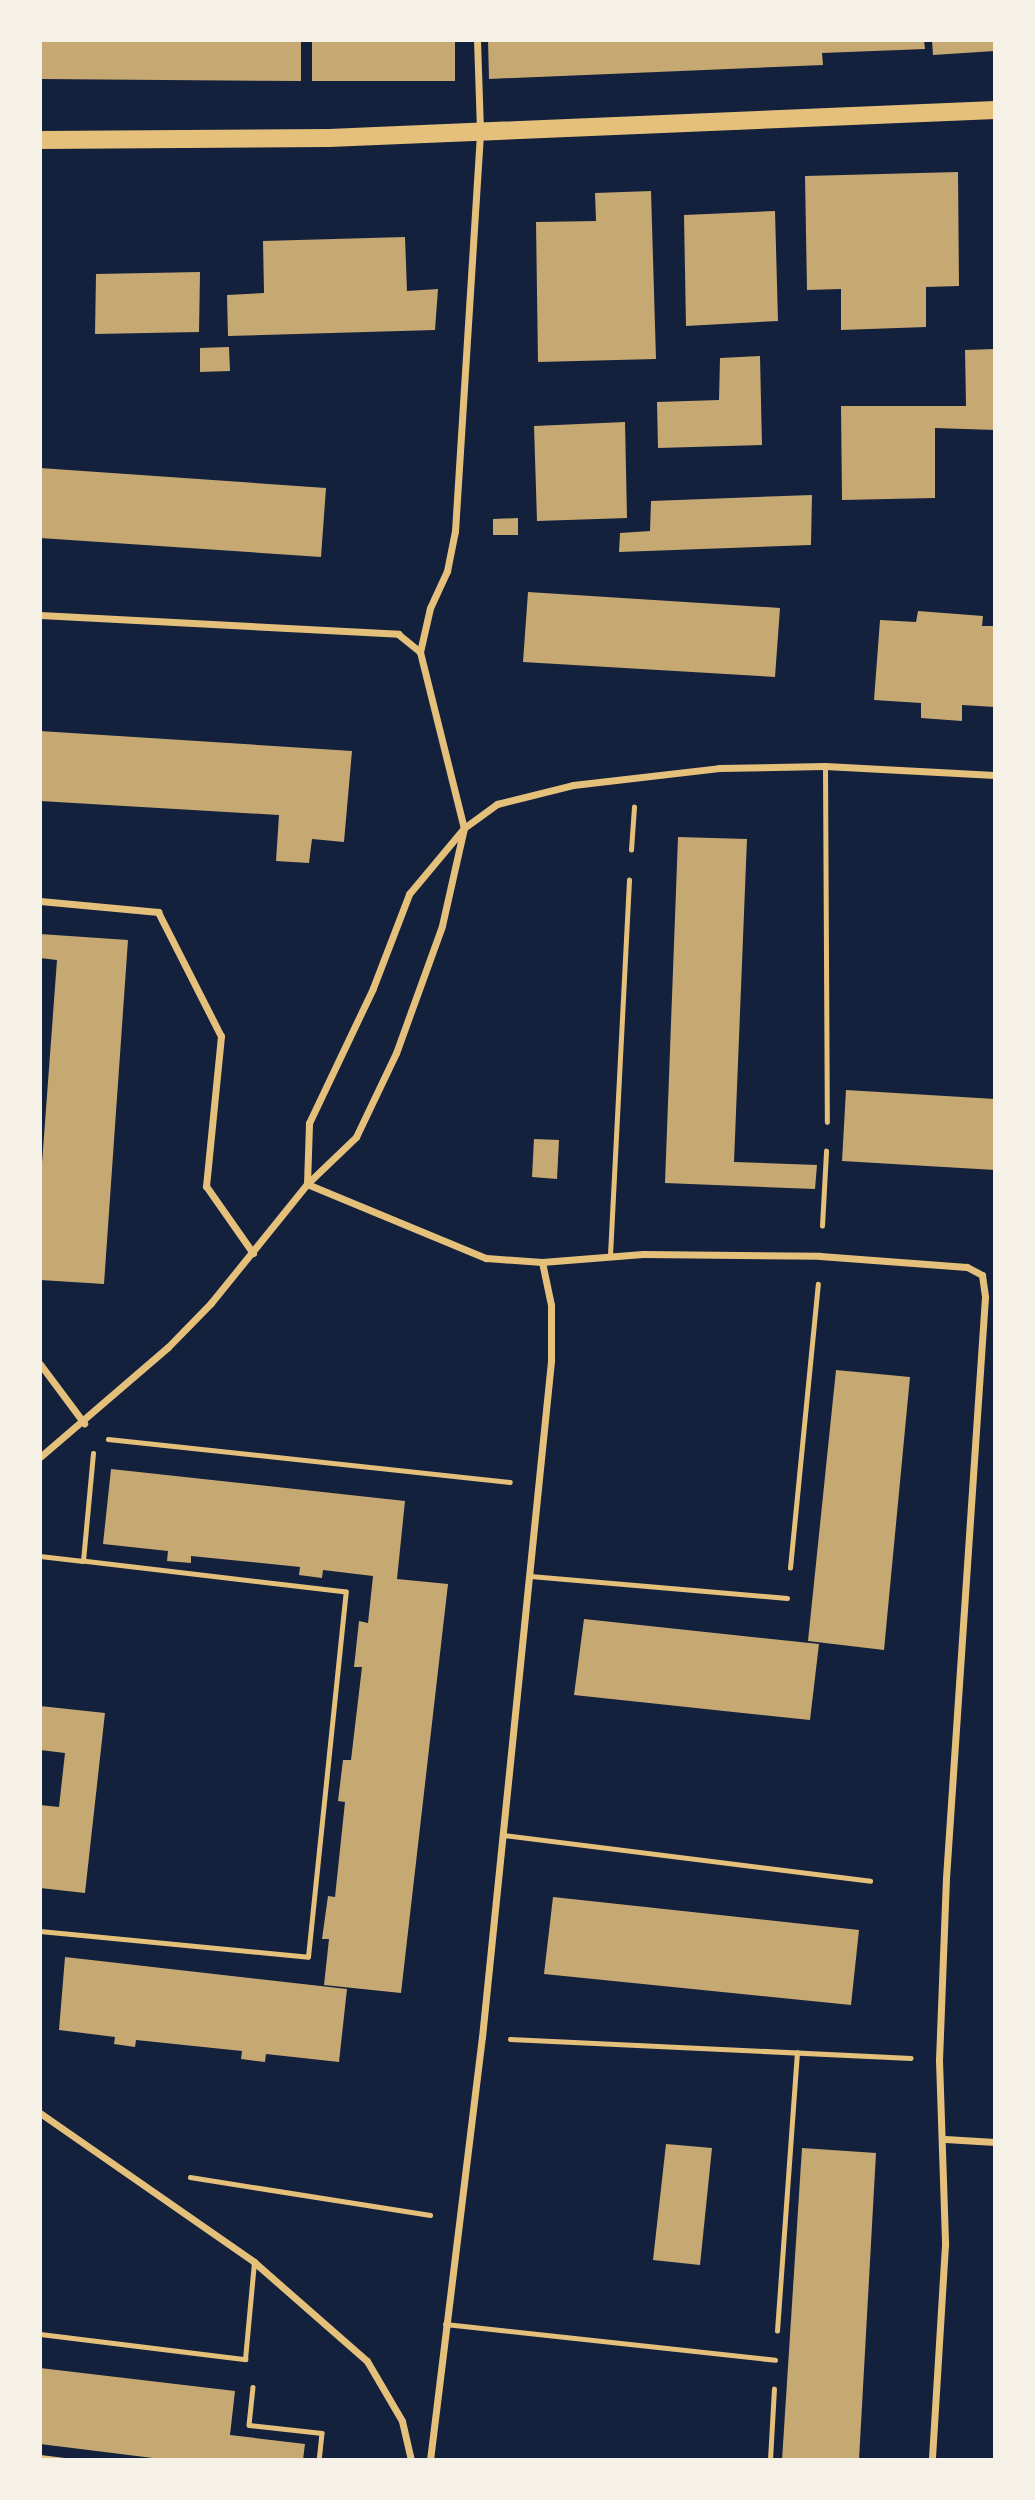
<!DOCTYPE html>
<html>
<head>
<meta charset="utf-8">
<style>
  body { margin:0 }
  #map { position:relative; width:1035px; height:2500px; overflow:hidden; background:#14213d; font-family:"Titillium Web",sans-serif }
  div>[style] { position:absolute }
  .building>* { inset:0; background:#c6a872 }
  .path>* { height:4.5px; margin:-2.25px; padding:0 2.25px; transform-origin:2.25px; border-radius:2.25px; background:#e5c07b }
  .service>* { height:5px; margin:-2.5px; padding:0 2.5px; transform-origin:2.5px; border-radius:2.5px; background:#e5c07b }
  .minor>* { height:7px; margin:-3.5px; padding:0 3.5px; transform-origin:3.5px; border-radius:3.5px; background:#e5c07b }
  .primary>* { height:18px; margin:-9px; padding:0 9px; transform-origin:9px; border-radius:9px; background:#e5c07b }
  span { translate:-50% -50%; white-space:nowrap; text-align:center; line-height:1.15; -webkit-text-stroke:6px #f6f1e7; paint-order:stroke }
  .frame { position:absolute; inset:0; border:42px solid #f6f1e7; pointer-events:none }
</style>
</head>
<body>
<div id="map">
  <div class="building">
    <i style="clip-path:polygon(40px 40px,301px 40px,301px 81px,40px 79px)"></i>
    <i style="clip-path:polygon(312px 40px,455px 40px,455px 81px,312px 81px)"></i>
    <i style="clip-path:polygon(488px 40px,924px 40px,925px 49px,822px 53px,823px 65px,489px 79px)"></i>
    <i style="clip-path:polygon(932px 40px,995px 40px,995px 51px,933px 55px)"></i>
    <i style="clip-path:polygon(958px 172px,959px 286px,926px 287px,926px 327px,841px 330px,841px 289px,807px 290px,805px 176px)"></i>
    <i style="clip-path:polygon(651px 191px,656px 359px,538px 362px,536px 222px,596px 221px,595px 193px)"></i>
    <i style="clip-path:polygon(775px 211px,778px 321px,686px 326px,684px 215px)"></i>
    <i style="clip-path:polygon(405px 237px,407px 291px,438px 289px,435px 330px,228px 336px,227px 295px,264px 293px,263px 241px)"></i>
    <i style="clip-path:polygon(200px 272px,199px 332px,95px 334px,96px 274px)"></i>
    <i style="clip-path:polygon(229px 347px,230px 371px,200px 372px,200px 348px)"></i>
    <i style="clip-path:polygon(995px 349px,995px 430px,935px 428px,935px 498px,842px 500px,841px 406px,966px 406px,965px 350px)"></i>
    <i style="clip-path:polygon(760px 356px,762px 445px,658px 448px,657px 402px,719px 400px,720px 358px)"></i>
    <i style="clip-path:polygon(625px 422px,627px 518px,537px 521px,534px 426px)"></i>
    <i style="clip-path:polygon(40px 468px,326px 488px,321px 557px,40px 538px)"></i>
    <i style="clip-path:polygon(812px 495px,811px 545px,619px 552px,620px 533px,650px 531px,651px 501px)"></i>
    <i style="clip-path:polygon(518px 518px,518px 535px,493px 535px,493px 519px)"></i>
    <i style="clip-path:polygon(528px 592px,780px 608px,775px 677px,523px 662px)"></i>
    <i style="clip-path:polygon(918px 611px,983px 616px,982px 626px,995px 626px,995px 707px,962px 705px,962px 721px,921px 718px,921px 703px,874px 700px,880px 620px,916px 622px)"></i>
    <i style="clip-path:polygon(40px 731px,352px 751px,344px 842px,312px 839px,309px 863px,276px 861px,279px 815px,40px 801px)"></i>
    <i style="clip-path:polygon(678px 837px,747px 839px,734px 1162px,817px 1165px,815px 1189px,665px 1183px)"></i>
    <i style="clip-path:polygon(40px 934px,128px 940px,104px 1284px,40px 1280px,40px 1190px,57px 960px,40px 958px)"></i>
    <i style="clip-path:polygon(846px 1090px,995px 1099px,995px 1170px,842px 1161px)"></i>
    <i style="clip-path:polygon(534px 1139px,559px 1140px,557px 1179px,532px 1177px)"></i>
    <i style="clip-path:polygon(836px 1370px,910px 1377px,884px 1650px,808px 1641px)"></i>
    <i style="clip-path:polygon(111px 1469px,405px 1501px,397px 1579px,448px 1584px,401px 1993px,324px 1985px,329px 1939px,322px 1939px,328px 1896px,335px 1897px,345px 1802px,338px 1801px,343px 1760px,351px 1760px,362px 1667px,354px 1667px,359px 1621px,368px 1623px,373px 1576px,323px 1570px,322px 1578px,299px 1575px,300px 1567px,191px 1556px,191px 1563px,167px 1561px,168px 1551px,103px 1544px)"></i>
    <i style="clip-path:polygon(584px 1619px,819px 1644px,810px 1720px,574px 1695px)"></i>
    <i style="clip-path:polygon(40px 1706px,105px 1713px,85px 1893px,40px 1888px,40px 1805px,59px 1807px,65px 1753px,40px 1750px)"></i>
    <i style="clip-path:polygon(553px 1897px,859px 1930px,851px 2005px,544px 1974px)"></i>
    <i style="clip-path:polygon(65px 1957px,347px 1989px,339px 2062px,266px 2054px,265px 2062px,241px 2059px,242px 2051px,136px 2040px,135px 2047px,114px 2044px,115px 2037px,59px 2030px)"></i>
    <i style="clip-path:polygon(666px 2144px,712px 2148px,700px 2265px,653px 2260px)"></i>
    <i style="clip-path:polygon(802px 2148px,876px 2153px,859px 2460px,782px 2460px)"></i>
    <i style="clip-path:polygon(40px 2368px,235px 2391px,230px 2435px,305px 2444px,303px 2460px,169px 2460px,40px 2444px)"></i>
  </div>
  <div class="path">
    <i style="left:631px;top:850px;width:43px;rotate:-86deg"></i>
    <i style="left:822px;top:1226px;width:75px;rotate:-86.9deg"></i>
    <i style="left:108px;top:1439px;width:404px;rotate:6.1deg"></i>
    <i style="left:40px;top:1556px;width:43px;rotate:6.6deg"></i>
    <i style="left:790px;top:1568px;width:285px;rotate:-84.4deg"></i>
    <i style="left:40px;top:1931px;width:269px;rotate:5.5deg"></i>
    <i style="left:308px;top:1957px;width:367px;rotate:-84.1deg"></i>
    <i style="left:346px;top:1592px;width:265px;rotate:-173.3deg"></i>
    <i style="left:83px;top:1561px;width:108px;rotate:-84.7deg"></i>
    <i style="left:510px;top:2039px;width:401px;rotate:2.7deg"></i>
    <i style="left:190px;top:2177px;width:243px;rotate:9deg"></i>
    <i style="left:777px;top:2331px;width:279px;rotate:-85.9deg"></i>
    <i style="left:253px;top:2387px;width:38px;rotate:96deg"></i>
    <i style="left:249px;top:2425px;width:73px;rotate:6.3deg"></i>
    <i style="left:322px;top:2433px;width:27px;rotate:96deg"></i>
    <i style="left:40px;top:2457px;width:26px;rotate:7deg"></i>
    <i style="left:770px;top:2460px;width:71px;rotate:-86.8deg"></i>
  </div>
  <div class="service">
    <i style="left:825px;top:766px;width:356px;rotate:89.7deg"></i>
    <i style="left:610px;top:1255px;width:376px;rotate:-87.1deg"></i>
    <i style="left:530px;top:1576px;width:258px;rotate:4.9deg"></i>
    <i style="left:503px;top:1835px;width:370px;rotate:7.1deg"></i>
    <i style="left:445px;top:2324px;width:332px;rotate:6.2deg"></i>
    <i style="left:40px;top:2334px;width:207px;rotate:7deg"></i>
    <i style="left:245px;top:2359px;width:97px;rotate:-84.7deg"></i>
  </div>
  <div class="minor">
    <i style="left:40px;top:615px;width:359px;rotate:3deg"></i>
    <i style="left:398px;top:634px;width:28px;rotate:39deg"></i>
    <i style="left:420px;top:652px;width:181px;rotate:76deg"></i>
    <i style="left:464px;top:828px;width:100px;rotate:102.7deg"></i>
    <i style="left:442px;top:926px;width:135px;rotate:109.9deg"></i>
    <i style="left:396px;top:1053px;width:93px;rotate:115.5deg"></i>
    <i style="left:356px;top:1137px;width:68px;rotate:136.2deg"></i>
    <i style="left:307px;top:1184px;width:153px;rotate:128.9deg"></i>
    <i style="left:211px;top:1303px;width:62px;rotate:134.3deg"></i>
    <i style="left:168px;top:1347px;width:169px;rotate:139.3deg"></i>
    <i style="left:420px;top:652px;width:45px;rotate:-77.2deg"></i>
    <i style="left:430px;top:608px;width:41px;rotate:-65.3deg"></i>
    <i style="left:447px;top:571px;width:41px;rotate:-78.7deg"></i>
    <i style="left:455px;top:531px;width:402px;rotate:-86.4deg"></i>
    <i style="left:480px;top:130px;width:90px;rotate:-91.9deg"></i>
    <i style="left:40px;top:901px;width:119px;rotate:5.3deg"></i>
    <i style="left:158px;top:912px;width:139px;rotate:63.1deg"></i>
    <i style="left:221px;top:1036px;width:151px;rotate:95.7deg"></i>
    <i style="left:206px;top:1186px;width:82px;rotate:55deg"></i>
    <i style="left:307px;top:1184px;width:194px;rotate:22.5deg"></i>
    <i style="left:486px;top:1258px;width:56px;rotate:4.1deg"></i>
    <i style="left:542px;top:1262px;width:101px;rotate:-4.5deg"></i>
    <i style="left:643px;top:1254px;width:177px;rotate:0.6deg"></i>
    <i style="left:820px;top:1256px;width:147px;rotate:4.3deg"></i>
    <i style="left:967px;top:1267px;width:17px;rotate:28deg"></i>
    <i style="left:982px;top:1275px;width:22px;rotate:82deg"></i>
    <i style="left:985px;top:1297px;width:582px;rotate:93.84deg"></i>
    <i style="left:946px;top:1878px;width:182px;rotate:92.2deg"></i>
    <i style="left:939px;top:2060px;width:185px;rotate:88.1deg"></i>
    <i style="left:945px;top:2245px;width:215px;rotate:93.5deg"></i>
    <i style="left:307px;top:1184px;width:61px;rotate:-88.1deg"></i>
    <i style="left:309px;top:1123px;width:149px;rotate:-64.6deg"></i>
    <i style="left:373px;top:988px;width:101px;rotate:-69deg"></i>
    <i style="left:409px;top:894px;width:86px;rotate:-50.2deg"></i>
    <i style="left:464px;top:828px;width:41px;rotate:-36deg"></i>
    <i style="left:497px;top:804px;width:78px;rotate:-14deg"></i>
    <i style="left:573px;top:785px;width:147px;rotate:-6.6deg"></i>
    <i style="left:719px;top:768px;width:106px;rotate:-1.1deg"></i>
    <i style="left:825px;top:766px;width:170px;rotate:3deg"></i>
    <i style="left:40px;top:1364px;width:74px;rotate:53.3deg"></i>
    <i style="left:40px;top:2113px;width:261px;rotate:34.8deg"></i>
    <i style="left:254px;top:2262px;width:150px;rotate:41.2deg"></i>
    <i style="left:367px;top:2361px;width:69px;rotate:59.7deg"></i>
    <i style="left:402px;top:2421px;width:40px;rotate:77deg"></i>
    <i style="left:945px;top:2139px;width:50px;rotate:3.4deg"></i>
    <i style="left:430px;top:2460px;width:426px;rotate:-83deg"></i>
    <i style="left:482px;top:2037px;width:680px;rotate:-84.17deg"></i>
    <i style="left:551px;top:1361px;width:56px;rotate:-90deg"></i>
    <i style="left:551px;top:1305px;width:44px;rotate:-101.8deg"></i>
  </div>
  <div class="primary">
    <i style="left:40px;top:140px;width:289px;rotate:-0.4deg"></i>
    <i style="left:329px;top:138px;width:667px;rotate:-2.41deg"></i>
  </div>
  <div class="frame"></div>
</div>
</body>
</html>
